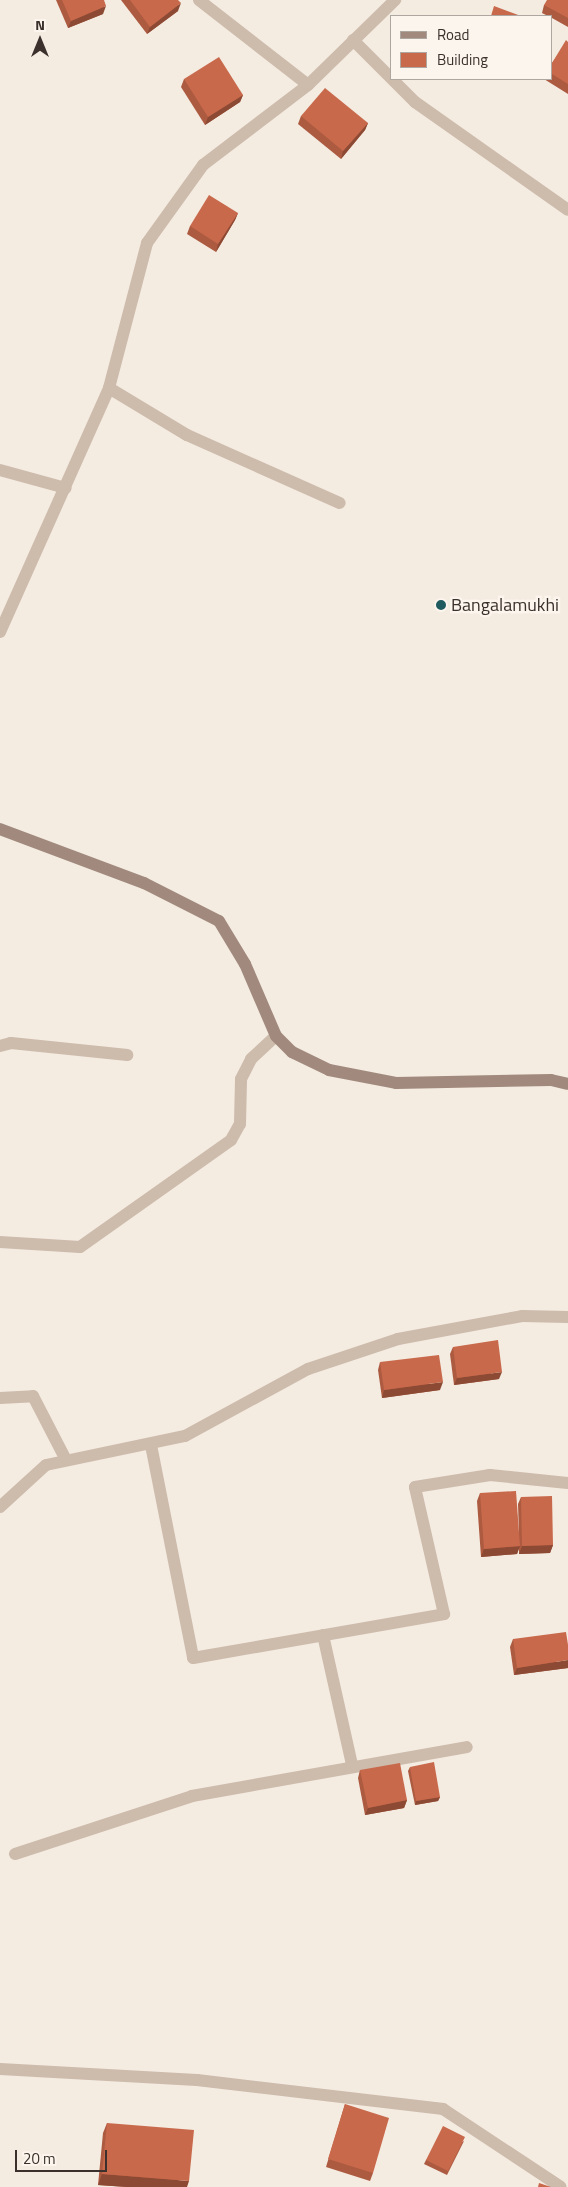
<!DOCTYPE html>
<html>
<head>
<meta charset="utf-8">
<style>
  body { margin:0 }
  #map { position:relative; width:568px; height:2187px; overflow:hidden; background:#f4ebe1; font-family:"Titillium Web",sans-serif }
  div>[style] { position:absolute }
  .street>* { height:12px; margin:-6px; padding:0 6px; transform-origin:6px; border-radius:6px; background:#cdbbac }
  .secondary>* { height:12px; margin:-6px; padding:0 6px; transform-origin:6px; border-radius:6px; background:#a18a7d }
  .wall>* { inset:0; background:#ac5a40 }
  .shaded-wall>* { inset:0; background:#8c4a34 }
  .building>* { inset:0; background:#c8694b }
  .dots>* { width:14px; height:14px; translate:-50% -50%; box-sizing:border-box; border:2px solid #fbf5ee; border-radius:50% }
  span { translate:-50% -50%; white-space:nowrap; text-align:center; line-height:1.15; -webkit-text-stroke:5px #fbf5ee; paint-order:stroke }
  .poi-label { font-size:18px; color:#3b302b }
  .left { translate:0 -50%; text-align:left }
  .legend { position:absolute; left:390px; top:15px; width:162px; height:65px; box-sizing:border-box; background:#fbf5ee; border:1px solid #aea6a0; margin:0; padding:6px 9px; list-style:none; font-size:15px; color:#3b302b }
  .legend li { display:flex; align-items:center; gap:10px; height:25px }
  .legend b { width:25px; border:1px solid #aea6a0 }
  .north { position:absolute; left:15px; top:15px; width:50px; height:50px; -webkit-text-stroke:4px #fbf5ee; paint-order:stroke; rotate:0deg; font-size:14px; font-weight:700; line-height:20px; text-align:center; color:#3b302b }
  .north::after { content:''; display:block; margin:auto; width:18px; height:22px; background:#3b302b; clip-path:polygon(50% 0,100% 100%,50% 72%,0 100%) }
  .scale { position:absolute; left:15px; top:2150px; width:92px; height:22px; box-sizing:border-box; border:2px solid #3b302b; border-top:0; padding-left:6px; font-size:15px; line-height:18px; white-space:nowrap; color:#3b302b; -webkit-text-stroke:4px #fbf5ee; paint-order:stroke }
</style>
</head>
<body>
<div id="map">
  <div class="street">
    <i style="left:199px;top:0;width:138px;rotate:37.9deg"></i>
    <i style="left:353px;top:40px;width:88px;rotate:45deg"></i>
    <i style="left:415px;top:102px;width:187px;rotate:35.2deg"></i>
    <i style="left:109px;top:388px;width:91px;rotate:31.1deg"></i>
    <i style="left:187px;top:435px;width:167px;rotate:24deg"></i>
    <i style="left:0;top:470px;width:68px;rotate:15.3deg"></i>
    <i style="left:0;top:632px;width:267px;rotate:-65.9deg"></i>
    <i style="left:109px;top:388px;width:150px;rotate:-75.3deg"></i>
    <i style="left:147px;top:243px;width:96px;rotate:-54.3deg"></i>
    <i style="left:203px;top:165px;width:132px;rotate:-37.3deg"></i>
    <i style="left:308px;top:85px;width:122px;rotate:-44.3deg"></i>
    <i style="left:0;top:1046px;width:11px;rotate:-15deg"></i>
    <i style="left:11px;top:1043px;width:117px;rotate:5.9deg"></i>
    <i style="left:0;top:1242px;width:80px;rotate:3.6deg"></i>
    <i style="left:80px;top:1247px;width:185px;rotate:-35.3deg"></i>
    <i style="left:231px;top:1140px;width:18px;rotate:-61deg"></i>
    <i style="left:240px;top:1124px;width:45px;rotate:-88.7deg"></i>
    <i style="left:241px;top:1079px;width:22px;rotate:-63deg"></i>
    <i style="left:251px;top:1059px;width:34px;rotate:-43deg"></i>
    <i style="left:0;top:1398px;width:33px;rotate:-3deg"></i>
    <i style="left:33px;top:1396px;width:72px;rotate:62.7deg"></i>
    <i style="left:151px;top:1445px;width:217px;rotate:78.8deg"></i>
    <i style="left:193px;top:1658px;width:255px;rotate:-9.9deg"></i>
    <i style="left:444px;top:1614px;width:130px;rotate:-102.9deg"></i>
    <i style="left:415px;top:1487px;width:76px;rotate:-9.1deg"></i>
    <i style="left:490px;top:1475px;width:78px;rotate:5.9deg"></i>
    <i style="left:0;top:1507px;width:62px;rotate:-42.4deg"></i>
    <i style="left:46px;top:1465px;width:142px;rotate:-11.8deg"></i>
    <i style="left:185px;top:1436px;width:140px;rotate:-28.6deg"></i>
    <i style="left:308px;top:1369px;width:95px;rotate:-18.4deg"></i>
    <i style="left:398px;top:1339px;width:126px;rotate:-10.5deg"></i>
    <i style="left:522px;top:1316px;width:46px;rotate:1.2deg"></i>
    <i style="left:323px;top:1635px;width:133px;rotate:77.4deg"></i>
    <i style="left:15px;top:1854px;width:186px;rotate:-18.1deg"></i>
    <i style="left:192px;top:1796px;width:279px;rotate:-10.1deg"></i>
    <i style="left:0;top:2069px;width:197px;rotate:3.2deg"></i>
    <i style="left:197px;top:2080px;width:248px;rotate:6.7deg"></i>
    <i style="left:443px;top:2109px;width:141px;rotate:33.5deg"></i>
  </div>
  <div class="secondary">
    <i style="left:0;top:829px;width:154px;rotate:20.6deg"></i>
    <i style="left:144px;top:883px;width:84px;rotate:26.9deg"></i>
    <i style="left:219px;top:921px;width:50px;rotate:58.8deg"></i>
    <i style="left:245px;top:964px;width:78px;rotate:66.7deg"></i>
    <i style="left:276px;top:1036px;width:23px;rotate:45deg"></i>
    <i style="left:292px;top:1052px;width:41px;rotate:25.9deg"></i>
    <i style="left:329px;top:1070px;width:68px;rotate:11deg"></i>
    <i style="left:396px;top:1083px;width:155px;rotate:-1.1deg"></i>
    <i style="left:551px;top:1080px;width:17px;rotate:13deg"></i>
  </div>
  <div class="wall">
    <i style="clip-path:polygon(56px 0,104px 0,103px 14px,68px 28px)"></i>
    <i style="clip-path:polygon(121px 0,178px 0,178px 11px,147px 34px)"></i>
    <i style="clip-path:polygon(568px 0,568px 27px,552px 18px,552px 16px,548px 16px,542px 13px,544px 5px)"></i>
    <i style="clip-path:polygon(568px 42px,568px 94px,544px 79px,552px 79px,552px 63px)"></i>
    <i style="clip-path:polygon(184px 79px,243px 95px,240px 102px,205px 125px,181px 87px)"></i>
    <i style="clip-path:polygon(301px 116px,368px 123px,365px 130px,341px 159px,298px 124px)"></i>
    <i style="clip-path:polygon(238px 213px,235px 220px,216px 252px,187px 234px,190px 226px)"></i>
    <i style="clip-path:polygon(453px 1347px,499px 1379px,454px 1385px,450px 1354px)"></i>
    <i style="clip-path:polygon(380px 1362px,440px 1390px,382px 1398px,378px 1370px)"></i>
    <i style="clip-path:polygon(480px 1493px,519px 1535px,518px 1504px,521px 1497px,553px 1545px,550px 1553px,519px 1554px,519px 1548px,517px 1554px,481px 1557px,477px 1501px)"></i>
    <i style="clip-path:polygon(513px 1639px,568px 1668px,514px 1675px,510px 1647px)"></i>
    <i style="clip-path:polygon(410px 1767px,440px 1797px,438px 1801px,415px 1805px,408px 1771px)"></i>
    <i style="clip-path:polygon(360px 1770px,407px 1800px,404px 1808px,365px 1815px,358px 1778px)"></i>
    <i style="clip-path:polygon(345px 2104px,373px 2173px,370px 2181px,326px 2167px)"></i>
    <i style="clip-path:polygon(107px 2123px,187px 2187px,127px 2187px,98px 2185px,103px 2133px)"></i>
    <i style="clip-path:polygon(464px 2141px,447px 2175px,424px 2164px,426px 2160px)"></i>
  </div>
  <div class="shaded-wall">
    <i style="clip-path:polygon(181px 3px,178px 11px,147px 34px,150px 27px)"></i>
    <i style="clip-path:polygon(106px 6px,103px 14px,68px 28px,71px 21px)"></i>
    <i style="clip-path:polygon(243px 95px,240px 102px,205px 125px,208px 117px)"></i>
    <i style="clip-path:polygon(368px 123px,365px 130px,341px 159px,343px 151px)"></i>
    <i style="clip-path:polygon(238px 213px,235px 220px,216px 252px,218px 244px)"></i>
    <i style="clip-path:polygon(502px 1372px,499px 1379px,454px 1385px,457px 1378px)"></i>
    <i style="clip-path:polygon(443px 1382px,440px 1390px,382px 1398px,384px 1390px)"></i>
    <i style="clip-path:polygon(553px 1545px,550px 1553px,519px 1554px,522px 1546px)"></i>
    <i style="clip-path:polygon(520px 1546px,517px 1554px,481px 1557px,484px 1549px)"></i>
    <i style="clip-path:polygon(568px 1660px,568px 1668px,514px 1675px,517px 1668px)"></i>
    <i style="clip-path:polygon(440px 1797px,438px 1801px,415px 1805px,416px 1801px)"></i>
    <i style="clip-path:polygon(407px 1800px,404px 1808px,365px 1815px,368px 1808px)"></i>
    <i style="clip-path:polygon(102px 2174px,189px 2181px,187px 2187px,127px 2187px,98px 2185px)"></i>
  </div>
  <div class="building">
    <i style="clip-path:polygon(62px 0,104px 0,106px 6px,71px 21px)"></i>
    <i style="clip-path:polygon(130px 0,178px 0,181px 3px,150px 27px)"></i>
    <i style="clip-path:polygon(547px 0,568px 0,568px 18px,544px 5px)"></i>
    <i style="clip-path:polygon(494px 6px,521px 16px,491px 16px)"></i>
    <i style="clip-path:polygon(566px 40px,568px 42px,568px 84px,552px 74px,552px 63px)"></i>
    <i style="clip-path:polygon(219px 57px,243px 95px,208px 117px,184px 79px)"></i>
    <i style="clip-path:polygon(325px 88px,368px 123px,343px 151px,301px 116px)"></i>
    <i style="clip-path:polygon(209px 195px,238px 213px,218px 244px,190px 226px)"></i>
    <i style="clip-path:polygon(498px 1340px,502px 1372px,457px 1378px,453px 1347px)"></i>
    <i style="clip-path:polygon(439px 1355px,443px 1382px,384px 1390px,380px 1362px)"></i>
    <i style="clip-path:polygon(516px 1491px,520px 1546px,484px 1549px,480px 1493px)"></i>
    <i style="clip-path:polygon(552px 1496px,553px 1545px,522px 1546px,521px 1497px)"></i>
    <i style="clip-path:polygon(566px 1632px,568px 1645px,568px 1660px,517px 1668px,513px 1639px)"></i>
    <i style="clip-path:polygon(434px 1762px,440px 1797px,416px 1801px,410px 1767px)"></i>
    <i style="clip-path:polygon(400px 1763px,407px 1800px,368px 1808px,360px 1770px)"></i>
    <i style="clip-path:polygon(345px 2104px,389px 2118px,373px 2173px,328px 2159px)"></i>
    <i style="clip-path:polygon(107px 2123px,194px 2130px,189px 2181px,102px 2174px)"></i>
    <i style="clip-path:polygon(443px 2126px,465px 2137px,448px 2171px,426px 2160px)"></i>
    <i style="clip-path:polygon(539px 2183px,551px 2187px,538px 2187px)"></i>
  </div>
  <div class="dots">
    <i style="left:441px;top:605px;background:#1f5a5e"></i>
  </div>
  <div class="poi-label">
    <span class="left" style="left:451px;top:605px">Bangalamukhi</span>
  </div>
  <ul class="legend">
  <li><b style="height:6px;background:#a18a7d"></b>Road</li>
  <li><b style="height:14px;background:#c8694b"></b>Building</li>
  </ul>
  <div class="north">N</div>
  <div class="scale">20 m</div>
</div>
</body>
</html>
